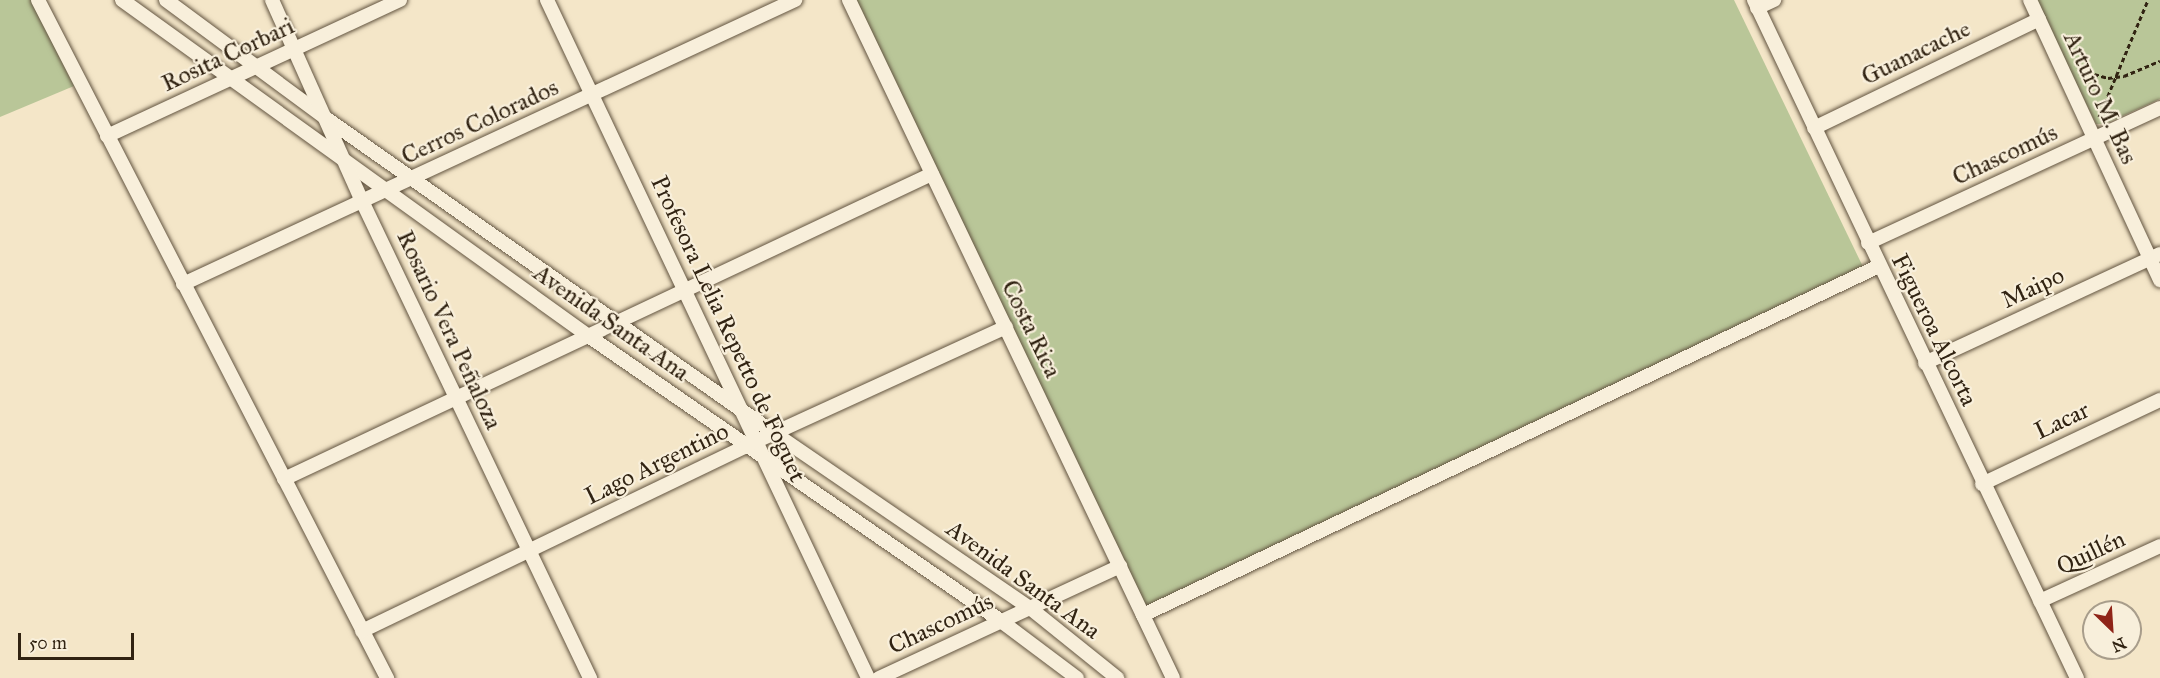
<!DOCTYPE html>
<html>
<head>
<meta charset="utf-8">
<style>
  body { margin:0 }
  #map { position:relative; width:2160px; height:678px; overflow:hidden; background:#f4e6c8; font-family:"IM FELL Great Primer",serif }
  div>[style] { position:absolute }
  .green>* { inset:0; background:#b9c698 }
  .path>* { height:3px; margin-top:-1.5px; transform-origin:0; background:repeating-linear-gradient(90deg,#312312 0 4.5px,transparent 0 7.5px) }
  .roads { filter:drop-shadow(0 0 2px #625440) drop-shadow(0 0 2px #625440) }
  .street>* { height:14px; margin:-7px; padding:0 7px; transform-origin:7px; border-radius:7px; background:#f8efdb }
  span { translate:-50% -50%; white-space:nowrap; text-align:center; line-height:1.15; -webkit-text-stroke:4.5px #f8efdb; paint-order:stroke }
  .street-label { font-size:24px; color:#312312 }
  .north { position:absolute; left:2082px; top:600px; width:60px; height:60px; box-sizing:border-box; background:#f8efdb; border:2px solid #a89d8b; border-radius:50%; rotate:155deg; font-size:16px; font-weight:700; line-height:24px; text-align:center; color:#312312 }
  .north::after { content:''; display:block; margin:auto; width:21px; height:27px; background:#8f2418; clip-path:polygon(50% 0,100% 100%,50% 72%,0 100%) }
  .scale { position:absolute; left:18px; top:633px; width:116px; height:27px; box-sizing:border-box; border:3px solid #312312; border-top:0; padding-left:8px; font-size:18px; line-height:21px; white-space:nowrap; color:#312312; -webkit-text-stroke:4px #f8efdb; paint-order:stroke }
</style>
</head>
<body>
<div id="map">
  <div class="green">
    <i style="clip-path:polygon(0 0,31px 0,74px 86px,0 117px)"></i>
    <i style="clip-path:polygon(856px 0,1734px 0,1866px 273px,1145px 608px)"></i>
    <i style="clip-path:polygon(2036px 0,2160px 0,2160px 99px,2105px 124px,2096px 124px)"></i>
  </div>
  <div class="path">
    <i style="left:2075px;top:62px;width:16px;rotate:40deg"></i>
    <i style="left:2087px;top:72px;width:22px;rotate:16deg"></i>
    <i style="left:2108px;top:78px;width:16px;rotate:-7deg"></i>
    <i style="left:2124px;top:76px;width:39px;rotate:-23deg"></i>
    <i style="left:2099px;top:117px;width:127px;rotate:-67.3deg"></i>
  </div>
  <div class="roads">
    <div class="street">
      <i style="left:38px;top:0;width:763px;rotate:62.76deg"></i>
      <i style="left:122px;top:0;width:573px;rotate:35.77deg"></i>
      <i style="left:587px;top:335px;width:503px;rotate:34.64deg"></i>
      <i style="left:1001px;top:621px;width:95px;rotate:36.9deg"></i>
      <i style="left:166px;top:0;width:200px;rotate:36.5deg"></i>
      <i style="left:327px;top:119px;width:546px;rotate:35.09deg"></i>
      <i style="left:774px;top:433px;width:310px;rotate:34.4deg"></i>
      <i style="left:1030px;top:608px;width:112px;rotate:38.8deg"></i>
      <i style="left:272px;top:0;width:220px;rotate:65.9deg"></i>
      <i style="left:362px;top:201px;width:529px;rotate:64.45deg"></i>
      <i style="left:547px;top:0;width:750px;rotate:64.66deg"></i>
      <i style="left:849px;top:0;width:751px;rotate:64.46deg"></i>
      <i style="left:1754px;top:0;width:751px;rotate:64.53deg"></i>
      <i style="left:2030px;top:0;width:309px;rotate:65.1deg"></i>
      <i style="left:1757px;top:8px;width:19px;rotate:-25deg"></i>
      <i style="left:1814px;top:128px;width:250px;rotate:-25.8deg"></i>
      <i style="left:107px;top:136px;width:323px;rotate:-24.9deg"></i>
      <i style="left:1868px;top:243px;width:322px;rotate:-24.8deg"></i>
      <i style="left:183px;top:284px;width:675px;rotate:-24.89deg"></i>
      <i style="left:1925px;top:363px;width:259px;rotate:-24.9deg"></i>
      <i style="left:284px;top:479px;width:716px;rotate:-25.21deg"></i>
      <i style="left:1982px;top:484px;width:197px;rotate:-25.3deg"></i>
      <i style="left:2040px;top:601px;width:132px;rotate:-24.6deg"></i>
      <i style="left:1143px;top:615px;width:815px;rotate:-25.37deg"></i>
      <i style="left:362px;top:631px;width:426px;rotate:-25.7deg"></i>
      <i style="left:746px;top:446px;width:286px;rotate:-24.6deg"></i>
      <i style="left:879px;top:678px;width:266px;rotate:-24.9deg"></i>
    </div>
  </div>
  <div class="street-label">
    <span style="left:1916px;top:53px;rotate:-26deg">Guanacache</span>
    <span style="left:228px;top:55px;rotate:-25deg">Rosita Corbari</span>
    <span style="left:2100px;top:98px;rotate:65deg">Arturo M. Bas</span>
    <span style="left:480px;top:122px;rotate:-25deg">Cerros Colorados</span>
    <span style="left:2005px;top:155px;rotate:-25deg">Chascomús</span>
    <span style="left:2033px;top:288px;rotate:-25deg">Maipo</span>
    <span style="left:611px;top:323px;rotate:35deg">Avenida Santa Ana</span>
    <span style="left:728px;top:329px;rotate:65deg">Profesora Lelia Repetto de Foguet</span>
    <span style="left:1031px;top:329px;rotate:64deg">Costa Rica</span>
    <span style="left:449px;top:330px;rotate:65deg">Rosario Vera Peñaloza</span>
    <span style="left:1934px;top:330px;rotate:64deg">Figueroa Alcorta</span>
    <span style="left:2062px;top:421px;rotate:-25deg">Lacar</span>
    <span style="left:657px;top:464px;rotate:-26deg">Lago Argentino</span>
    <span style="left:2091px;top:553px;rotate:-25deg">Quillén</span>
    <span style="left:1023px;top:580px;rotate:36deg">Avenida Santa Ana</span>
    <span style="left:941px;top:624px;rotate:-25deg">Chascomús</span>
  </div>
  <div class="north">N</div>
  <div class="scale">50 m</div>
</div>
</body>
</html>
